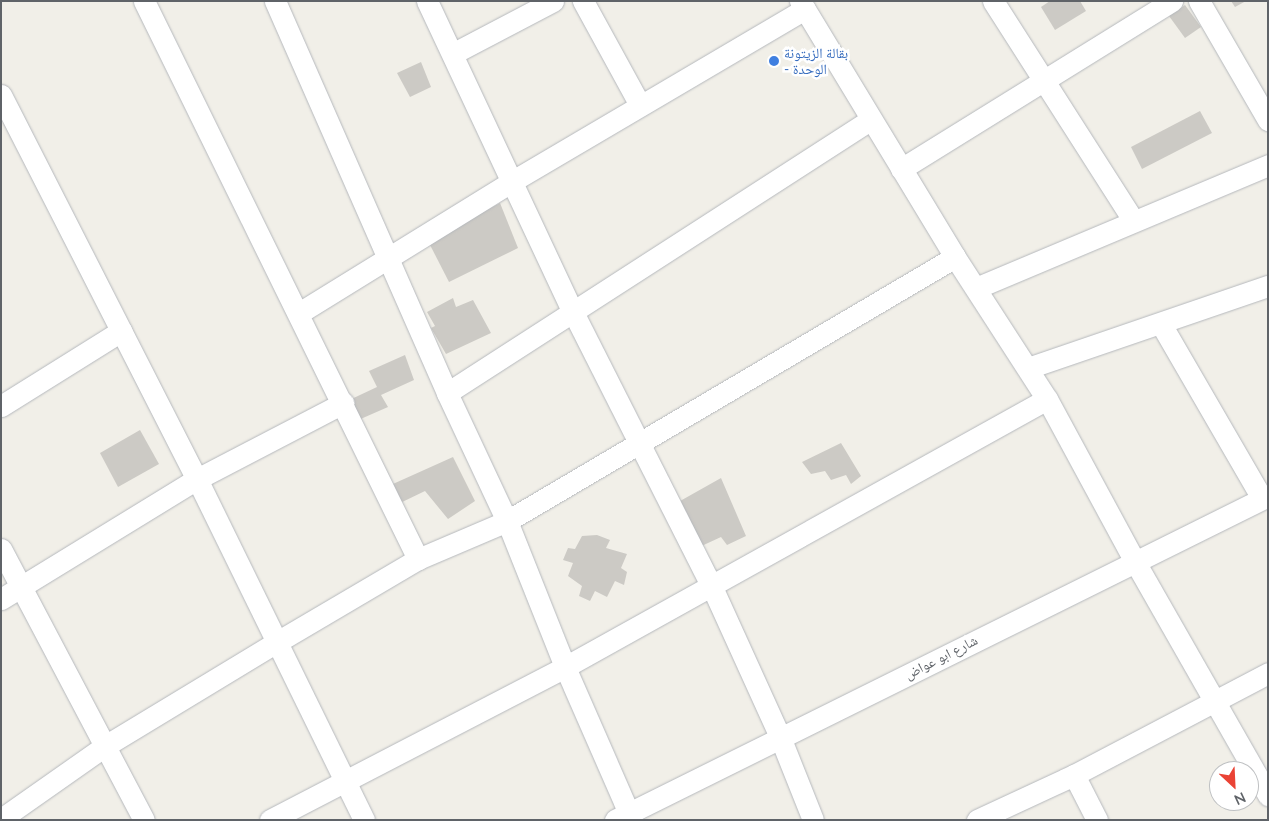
<!DOCTYPE html>
<html>
<head>
<meta charset="utf-8">
<style>
  body { margin:0 }
  #map { position:relative; width:1269px; height:821px; overflow:hidden; background:#f1efe8; font-family:Lato,"Noto Naskh Arabic",sans-serif }
  div>[style] { position:absolute }
  .building>* { inset:0; background:#cccac5 }
  .roads { filter:drop-shadow(0 0 1px #b5b8bc) drop-shadow(0 0 1px #b5b8bc) }
  .street>* { height:21px; margin:-10.5px; padding:0 10.5px; transform-origin:10.5px; border-radius:10.5px; background:#fff }
  .dots>* { width:14px; height:14px; translate:-50% -50%; box-sizing:border-box; border:2px solid #fff; border-radius:50% }
  span { translate:-50% -50%; white-space:nowrap; text-align:center; line-height:1.15; -webkit-text-stroke:5px #fff; paint-order:stroke }
  .shop-label { font-size:14px; color:#366cbe }
  .left { translate:0 -50%; text-align:left }
  .street-label { font-size:14px; color:#5f6368 }
  .frame { position:absolute; inset:0; border:2px solid #5f6368; pointer-events:none }
  .north { position:absolute; left:1209px; top:761px; width:50px; height:50px; box-sizing:border-box; background:#fff; border:1px solid #bfc1c3; border-radius:50%; rotate:155deg; font-size:14px; font-weight:700; line-height:20px; text-align:center; color:#5f6368 }
  .north::after { content:''; display:block; margin:auto; width:18px; height:22px; background:#ea4335; clip-path:polygon(50% 0,100% 100%,50% 72%,0 100%) }
</style>
</head>
<body>
<div id="map">
  <div class="building">
    <i style="clip-path:polygon(1050px 1px,1080px 1px,1086px 11px,1055px 30px,1041px 7px)"></i>
    <i style="clip-path:polygon(1231px 1px,1246px 1px,1235px 7px)"></i>
    <i style="clip-path:polygon(1185px 5px,1201px 27px,1185px 38px,1169px 16px)"></i>
    <i style="clip-path:polygon(421px 62px,431px 87px,410px 97px,397px 73px)"></i>
    <i style="clip-path:polygon(1200px 111px,1212px 133px,1142px 169px,1131px 147px)"></i>
    <i style="clip-path:polygon(500px 203px,518px 248px,449px 282px,428px 241px)"></i>
    <i style="clip-path:polygon(453px 298px,456px 307px,473px 300px,491px 333px,446px 354px,431px 328px,435px 326px,427px 312px)"></i>
    <i style="clip-path:polygon(405px 355px,414px 380px,381px 395px,388px 407px,356px 421px,343px 403px,377px 387px,369px 371px)"></i>
    <i style="clip-path:polygon(140px 430px,159px 464px,118px 487px,100px 453px)"></i>
    <i style="clip-path:polygon(841px 443px,861px 476px,851px 484px,846px 475px,831px 480px,825px 471px,811px 474px,802px 462px)"></i>
    <i style="clip-path:polygon(453px 457px,475px 501px,448px 519px,425px 491px,396px 505px,384px 488px)"></i>
    <i style="clip-path:polygon(721px 478px,746px 536px,727px 545px,721px 537px,695px 549px,673px 505px)"></i>
    <i style="clip-path:polygon(597px 535px,610px 540px,606px 548px,627px 554px,621px 568px,627px 572px,624px 585px,615px 581px,607px 597px,595px 591px,590px 601px,579px 596px,582px 586px,568px 576px,573px 563px,563px 560px,568px 548px,575px 549px,582px 536px)"></i>
  </div>
  <div class="roads">
    <div class="street">
      <i style="left:144px;top:1px;width:622px;rotate:63.85deg"></i>
      <i style="left:275px;top:1px;width:428px;rotate:66.3deg"></i>
      <i style="left:447px;top:393px;width:141px;rotate:64.9deg"></i>
      <i style="left:507px;top:521px;width:157px;rotate:68.3deg"></i>
      <i style="left:565px;top:667px;width:167px;rotate:66.4deg"></i>
      <i style="left:427px;top:1px;width:344px;rotate:64.9deg"></i>
      <i style="left:573px;top:312px;width:308px;rotate:63.2deg"></i>
      <i style="left:712px;top:587px;width:165px;rotate:65.6deg"></i>
      <i style="left:780px;top:737px;width:89px;rotate:68.3deg"></i>
      <i style="left:583px;top:1px;width:119px;rotate:61.3deg"></i>
      <i style="left:800px;top:1px;width:299px;rotate:58.8deg"></i>
      <i style="left:955px;top:257px;width:169px;rotate:57.1deg"></i>
      <i style="left:1047px;top:399px;width:183px;rotate:61.6deg"></i>
      <i style="left:1134px;top:560px;width:271px;rotate:60.3deg"></i>
      <i style="left:993px;top:1px;width:260px;rotate:57.4deg"></i>
      <i style="left:1199px;top:1px;width:138px;rotate:59.9deg"></i>
      <i style="left:454px;top:53px;width:112px;rotate:-27.7deg"></i>
      <i style="left:1px;top:95px;width:431px;rotate:63deg"></i>
      <i style="left:197px;top:479px;width:380px;rotate:63.9deg"></i>
      <i style="left:901px;top:169px;width:319px;rotate:-31.8deg"></i>
      <i style="left:976px;top:288px;width:317px;rotate:-22.8deg"></i>
      <i style="left:299px;top:313px;width:249px;rotate:-31.7deg"></i>
      <i style="left:511px;top:182px;width:341px;rotate:-30.5deg"></i>
      <i style="left:1161px;top:324px;width:201px;rotate:59.9deg"></i>
      <i style="left:1028px;top:368px;width:254px;rotate:-18.9deg"></i>
      <i style="left:447px;top:393px;width:503px;rotate:-32.84deg"></i>
      <i style="left:1px;top:406px;width:142px;rotate:-32deg"></i>
      <i style="left:1px;top:549px;width:306px;rotate:62.2deg"></i>
      <i style="left:1px;top:599px;width:230px;rotate:-31.5deg"></i>
      <i style="left:197px;top:479px;width:165px;rotate:-27.5deg"></i>
      <i style="left:1074px;top:775px;width:51px;rotate:62.9deg"></i>
      <i style="left:1px;top:819px;width:127px;rotate:-35.1deg"></i>
      <i style="left:105px;top:746px;width:201px;rotate:-31.2deg"></i>
      <i style="left:277px;top:642px;width:164px;rotate:-30.5deg"></i>
      <i style="left:418px;top:559px;width:97px;rotate:-23.1deg"></i>
      <i style="left:507px;top:521px;width:520px;rotate:-30.51deg"></i>
      <i style="left:270px;top:820px;width:332px;rotate:-27.4deg"></i>
      <i style="left:565px;top:667px;width:551px;rotate:-29.07deg"></i>
      <i style="left:615px;top:820px;width:729px;rotate:-26.39deg"></i>
      <i style="left:977px;top:820px;width:107px;rotate:-24.9deg"></i>
      <i style="left:1074px;top:775px;width:219px;rotate:-27.7deg"></i>
    </div>
  </div>
  <div class="dots">
    <i style="left:774px;top:61px;background:#3f7fe0"></i>
  </div>
  <div class="shop-label">
    <span class="left" style="left:784px;top:61px">بقالة الزيتونة<br>- الوحدة</span>
  </div>
  <div class="street-label">
    <span style="left:941px;top:657px;rotate:-27deg">شارع ابو عواض</span>
  </div>
  <div class="frame"></div>
  <div class="north">N</div>
</div>
</body>
</html>
